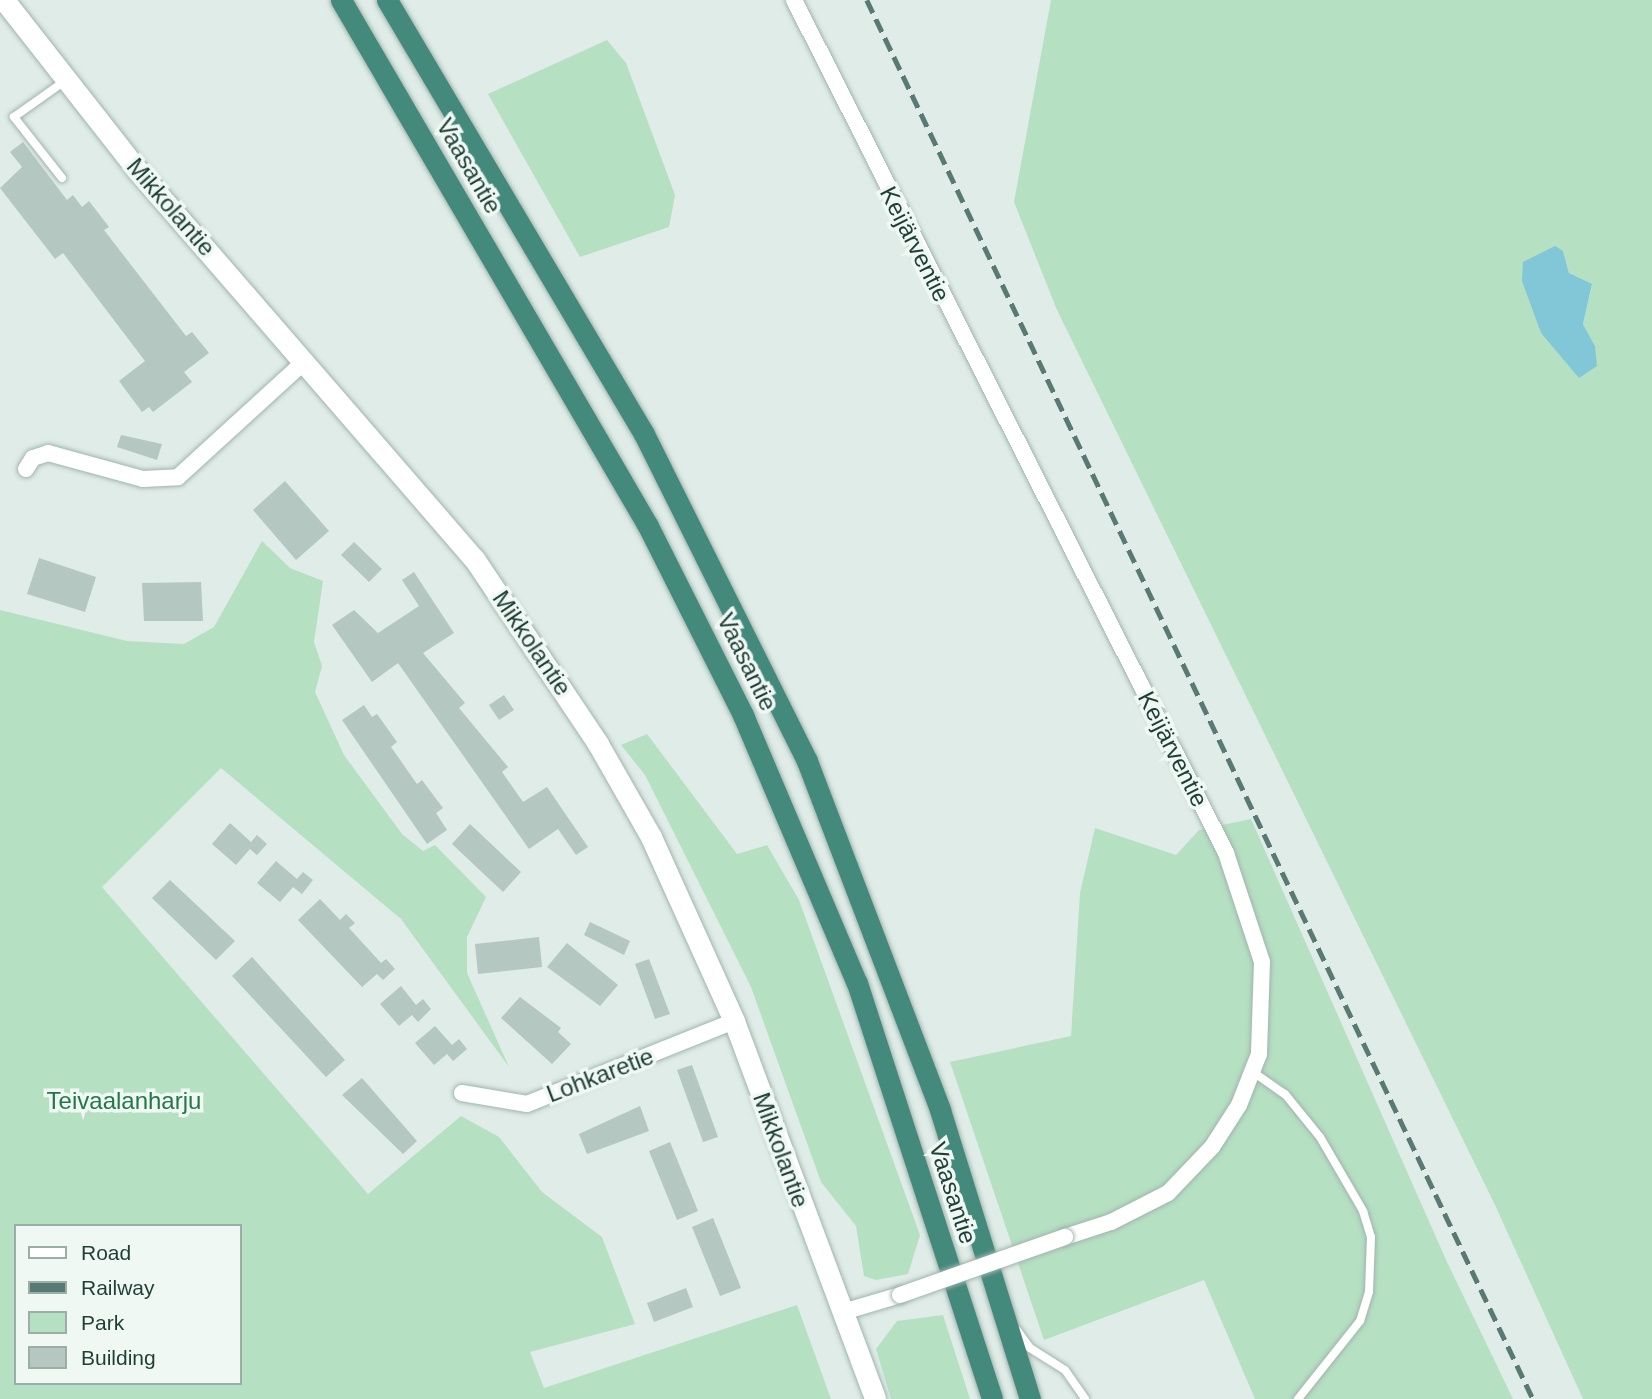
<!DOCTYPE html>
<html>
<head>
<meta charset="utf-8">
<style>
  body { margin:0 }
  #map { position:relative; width:1652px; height:1399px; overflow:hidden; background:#dfece7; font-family:Arial,sans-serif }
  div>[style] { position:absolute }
  .green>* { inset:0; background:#b5e0c2 }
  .water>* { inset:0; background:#81c7d7 }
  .building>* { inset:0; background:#b4c7c0 }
  .roads { filter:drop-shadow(0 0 2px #a1b4ae) drop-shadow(0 0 2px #a1b4ae) }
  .service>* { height:8px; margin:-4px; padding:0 4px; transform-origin:4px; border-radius:4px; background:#fff }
  .minor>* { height:16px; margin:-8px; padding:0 8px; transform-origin:8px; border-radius:8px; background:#fff }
  .secondary>* { height:21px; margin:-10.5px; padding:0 10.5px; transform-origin:10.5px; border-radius:10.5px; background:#fff }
  .trunk>* { height:21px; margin:-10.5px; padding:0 10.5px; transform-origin:10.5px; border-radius:10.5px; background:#438a7c }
  .rail>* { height:4.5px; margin-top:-2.25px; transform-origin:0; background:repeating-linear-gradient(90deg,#587a72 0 14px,transparent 0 21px) }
  .bridges { filter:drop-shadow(0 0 2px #a1b4ae) drop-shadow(0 0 2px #a1b4ae) }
  .minor-bridge>* { height:16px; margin:-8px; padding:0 8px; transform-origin:8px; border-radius:8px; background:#fff }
  span { translate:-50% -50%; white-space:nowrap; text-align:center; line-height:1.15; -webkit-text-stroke:7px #f0f8f4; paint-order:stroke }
  .street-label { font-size:24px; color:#1e3e36 }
  .park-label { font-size:24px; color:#247848 }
  .legend { position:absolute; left:14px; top:1224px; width:228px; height:161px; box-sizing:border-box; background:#f0f8f4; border:2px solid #9caea8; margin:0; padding:9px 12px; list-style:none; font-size:21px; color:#1e3e36 }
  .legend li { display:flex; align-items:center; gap:14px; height:35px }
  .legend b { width:35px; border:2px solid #9caea8 }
</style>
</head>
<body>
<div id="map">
  <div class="green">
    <i style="clip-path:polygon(evenodd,1051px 0,1652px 0,1652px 1399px,1583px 1399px,1495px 1205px,1057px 310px,1014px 202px,1051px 0,1563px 251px,1569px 273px,1592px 285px,1583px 324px,1595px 346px,1541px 333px,1533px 308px,1563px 251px)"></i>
    <i style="clip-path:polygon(607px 40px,626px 63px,675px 195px,669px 227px,580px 257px,488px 94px)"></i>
    <i style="clip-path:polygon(evenodd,262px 541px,290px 568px,323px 581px,314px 642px,322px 666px,315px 692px,344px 755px,402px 834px,423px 851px,435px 845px,486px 897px,467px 937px,467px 973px,509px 1067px,401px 919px,221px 768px,102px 887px,368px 1194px,461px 1116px,499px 1137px,542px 1192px,602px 1237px,635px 1324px,530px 1352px,544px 1388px,797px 1305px,831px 1399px,0 1399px,0 610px,127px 641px,184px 644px,214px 627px,262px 541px,16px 1226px,240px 1226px,240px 1383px,16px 1383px,16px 1226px)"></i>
    <i style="clip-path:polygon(647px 734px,737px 854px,767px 845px,799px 900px,920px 1235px,908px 1274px,876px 1280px,864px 1276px,856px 1226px,821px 1182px,751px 987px,645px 775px,621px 745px)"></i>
    <i style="clip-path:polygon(1251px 819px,1447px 1262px,1513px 1399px,1255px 1399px,1204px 1280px,1044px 1340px,950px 1062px,1071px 1036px,1080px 893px,1095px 828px,1176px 855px,1199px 830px)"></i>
    <i style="clip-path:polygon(943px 1315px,970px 1399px,891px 1399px,876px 1349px,897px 1321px)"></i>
  </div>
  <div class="water">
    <i style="clip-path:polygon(1555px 246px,1563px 251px,1569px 273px,1592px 284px,1583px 324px,1595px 346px,1597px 366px,1579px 378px,1541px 333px,1522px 281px,1523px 262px)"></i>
  </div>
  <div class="building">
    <i style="clip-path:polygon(23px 142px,67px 200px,73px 195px,82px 207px,89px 201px,109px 227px,104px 230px,186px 336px,192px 332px,209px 353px,184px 372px,192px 382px,153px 412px,149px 407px,142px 412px,119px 381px,145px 361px,63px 253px,55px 259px,0 188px,22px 167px,10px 152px)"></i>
    <i style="clip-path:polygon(121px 435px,162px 444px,157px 460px,117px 447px)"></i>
    <i style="clip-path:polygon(285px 481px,329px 531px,296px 560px,253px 510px)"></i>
    <i style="clip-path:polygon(354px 542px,382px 569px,369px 582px,341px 555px)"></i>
    <i style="clip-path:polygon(39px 558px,96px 577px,85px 612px,27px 594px)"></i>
    <i style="clip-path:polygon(414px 572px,454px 633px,423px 653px,465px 703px,459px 708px,508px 767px,502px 772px,523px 802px,547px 787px,588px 847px,576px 855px,558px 829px,529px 849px,398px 663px,372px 682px,332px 625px,354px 610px,378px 633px,419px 606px,402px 580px)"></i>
    <i style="clip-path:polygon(201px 582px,203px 621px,144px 621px,142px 583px)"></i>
    <i style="clip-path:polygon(504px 695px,514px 710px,499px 720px,489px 705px)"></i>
    <i style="clip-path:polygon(364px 705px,372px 717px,377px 714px,397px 742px,391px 747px,417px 784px,422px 780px,443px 808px,436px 813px,447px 830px,427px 844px,342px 720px)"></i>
    <i style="clip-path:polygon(230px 823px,251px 842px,257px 835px,267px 844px,257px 855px,250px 849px,236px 865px,212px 844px)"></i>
    <i style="clip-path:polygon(470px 824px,521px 872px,503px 892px,452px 844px)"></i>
    <i style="clip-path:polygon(276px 861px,297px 879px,303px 872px,313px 880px,302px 894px,293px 887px,280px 902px,257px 883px)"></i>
    <i style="clip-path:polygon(170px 880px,235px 941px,216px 960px,152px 898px)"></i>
    <i style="clip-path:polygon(320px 899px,340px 920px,346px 914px,355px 923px,349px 928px,381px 963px,386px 959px,395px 969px,383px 980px,377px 974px,362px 987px,298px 920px)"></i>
    <i style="clip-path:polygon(590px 922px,630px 941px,624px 955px,584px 935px)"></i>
    <i style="clip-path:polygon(539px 937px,542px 967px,478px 974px,475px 944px)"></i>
    <i style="clip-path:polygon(567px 943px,618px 985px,600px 1006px,547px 967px)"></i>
    <i style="clip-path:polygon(252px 957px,345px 1060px,326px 1077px,232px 976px)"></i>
    <i style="clip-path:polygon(649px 959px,670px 1014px,655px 1019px,635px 964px)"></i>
    <i style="clip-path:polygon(401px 986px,416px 1005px,423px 999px,431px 1009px,418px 1022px,412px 1015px,399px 1026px,380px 1004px)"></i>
    <i style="clip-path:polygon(520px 997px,561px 1028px,558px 1032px,571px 1044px,552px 1064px,501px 1018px)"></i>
    <i style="clip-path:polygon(435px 1026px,452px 1045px,459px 1039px,467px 1049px,453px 1061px,447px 1054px,434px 1065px,415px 1043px)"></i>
    <i style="clip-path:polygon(692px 1065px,718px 1137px,703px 1142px,677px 1070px)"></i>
    <i style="clip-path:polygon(362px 1078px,417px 1141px,403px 1154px,342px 1095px)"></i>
    <i style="clip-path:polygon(640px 1106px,649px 1131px,587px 1154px,579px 1134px)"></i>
    <i style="clip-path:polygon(670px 1142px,698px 1211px,677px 1220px,649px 1151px)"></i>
    <i style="clip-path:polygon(713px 1218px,741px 1288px,720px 1296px,692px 1227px)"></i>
    <i style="clip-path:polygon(686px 1288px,693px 1307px,654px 1322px,647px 1303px)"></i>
  </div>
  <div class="roads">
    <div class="service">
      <i style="left:62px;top:178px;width:78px;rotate:-128.2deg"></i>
      <i style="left:14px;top:117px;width:64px;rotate:-35.4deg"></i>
      <i style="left:1253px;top:1072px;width:39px;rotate:35deg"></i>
      <i style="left:1285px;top:1094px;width:55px;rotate:50.9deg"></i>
      <i style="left:1320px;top:1137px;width:86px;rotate:59.8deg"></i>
      <i style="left:1363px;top:1211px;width:27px;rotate:73deg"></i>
      <i style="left:1371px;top:1237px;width:55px;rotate:92.1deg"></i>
      <i style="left:1369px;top:1292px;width:30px;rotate:107deg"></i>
      <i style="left:1360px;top:1321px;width:100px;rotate:128.5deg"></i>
      <i style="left:1017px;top:1330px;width:22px;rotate:54deg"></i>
      <i style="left:1030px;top:1348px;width:41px;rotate:32.2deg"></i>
      <i style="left:1065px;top:1370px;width:35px;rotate:55deg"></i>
    </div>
    <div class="minor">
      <i style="left:794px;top:0;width:956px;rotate:63.14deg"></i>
      <i style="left:1226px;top:853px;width:115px;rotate:71.7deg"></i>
      <i style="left:1262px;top:962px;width:92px;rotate:91.9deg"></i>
      <i style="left:1259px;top:1054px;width:55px;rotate:111.4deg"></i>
      <i style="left:1239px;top:1105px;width:50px;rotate:122.7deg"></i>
      <i style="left:1212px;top:1147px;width:64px;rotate:133.7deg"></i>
      <i style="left:1168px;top:1193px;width:64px;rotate:153deg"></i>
      <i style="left:1111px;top:1222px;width:48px;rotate:161.9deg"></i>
      <i style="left:26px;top:469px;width:13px;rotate:-58deg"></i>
      <i style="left:33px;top:458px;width:16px;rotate:-18deg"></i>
      <i style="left:48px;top:453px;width:98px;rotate:15.3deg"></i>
      <i style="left:143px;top:479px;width:35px;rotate:-3deg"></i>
      <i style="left:178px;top:477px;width:172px;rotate:-42.4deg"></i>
      <i style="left:462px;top:1093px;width:66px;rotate:9.6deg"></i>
      <i style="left:527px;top:1104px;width:223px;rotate:-21.8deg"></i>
      <i style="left:843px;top:1312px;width:59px;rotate:-16.6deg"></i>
    </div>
    <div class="secondary">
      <i style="left:4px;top:0;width:217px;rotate:51.9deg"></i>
      <i style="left:138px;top:171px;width:515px;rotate:49.1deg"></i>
      <i style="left:475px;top:560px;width:221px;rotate:56.2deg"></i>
      <i style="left:598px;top:744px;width:107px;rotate:60.3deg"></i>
      <i style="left:651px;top:837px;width:202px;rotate:65.7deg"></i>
      <i style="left:734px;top:1021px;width:403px;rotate:69.5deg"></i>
    </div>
    <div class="trunk">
      <i style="left:341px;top:0;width:609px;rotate:59.73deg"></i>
      <i style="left:648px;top:526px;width:212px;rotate:63.3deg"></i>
      <i style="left:743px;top:715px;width:291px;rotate:67deg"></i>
      <i style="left:857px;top:983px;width:437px;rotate:72deg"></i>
      <i style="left:387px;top:0;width:504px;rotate:59.37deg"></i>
      <i style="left:644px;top:434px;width:365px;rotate:63.5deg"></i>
      <i style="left:807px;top:761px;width:373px;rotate:69.1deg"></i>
      <i style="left:940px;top:1110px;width:303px;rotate:72.7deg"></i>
    </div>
  </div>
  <div class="rail">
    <i style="left:867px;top:0;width:1549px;rotate:64.54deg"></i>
  </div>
  <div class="bridges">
    <div class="minor-bridge">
      <i style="left:900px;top:1295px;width:175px;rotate:-19.4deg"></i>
    </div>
  </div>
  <div class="street-label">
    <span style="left:469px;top:166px;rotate:60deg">Vaasantie</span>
    <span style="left:171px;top:207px;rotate:49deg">Mikkolantie</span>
    <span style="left:915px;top:244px;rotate:63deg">Keijärventie</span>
    <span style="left:532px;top:643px;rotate:56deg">Mikkolantie</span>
    <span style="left:747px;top:662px;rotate:64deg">Vaasantie</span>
    <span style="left:1173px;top:749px;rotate:63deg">Keijärventie</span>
    <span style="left:600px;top:1075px;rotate:-21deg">Lohkaretie</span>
    <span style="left:781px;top:1150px;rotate:70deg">Mikkolantie</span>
    <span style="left:953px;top:1193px;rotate:72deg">Vaasantie</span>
  </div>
  <div class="park-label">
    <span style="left:124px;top:1101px">Teivaalanharju</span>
  </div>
  <ul class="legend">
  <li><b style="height:9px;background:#fff"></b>Road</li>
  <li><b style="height:9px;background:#587a72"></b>Railway</li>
  <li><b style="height:19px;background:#b5e0c2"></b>Park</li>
  <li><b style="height:19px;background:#b4c7c0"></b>Building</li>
  </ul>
</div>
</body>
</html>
